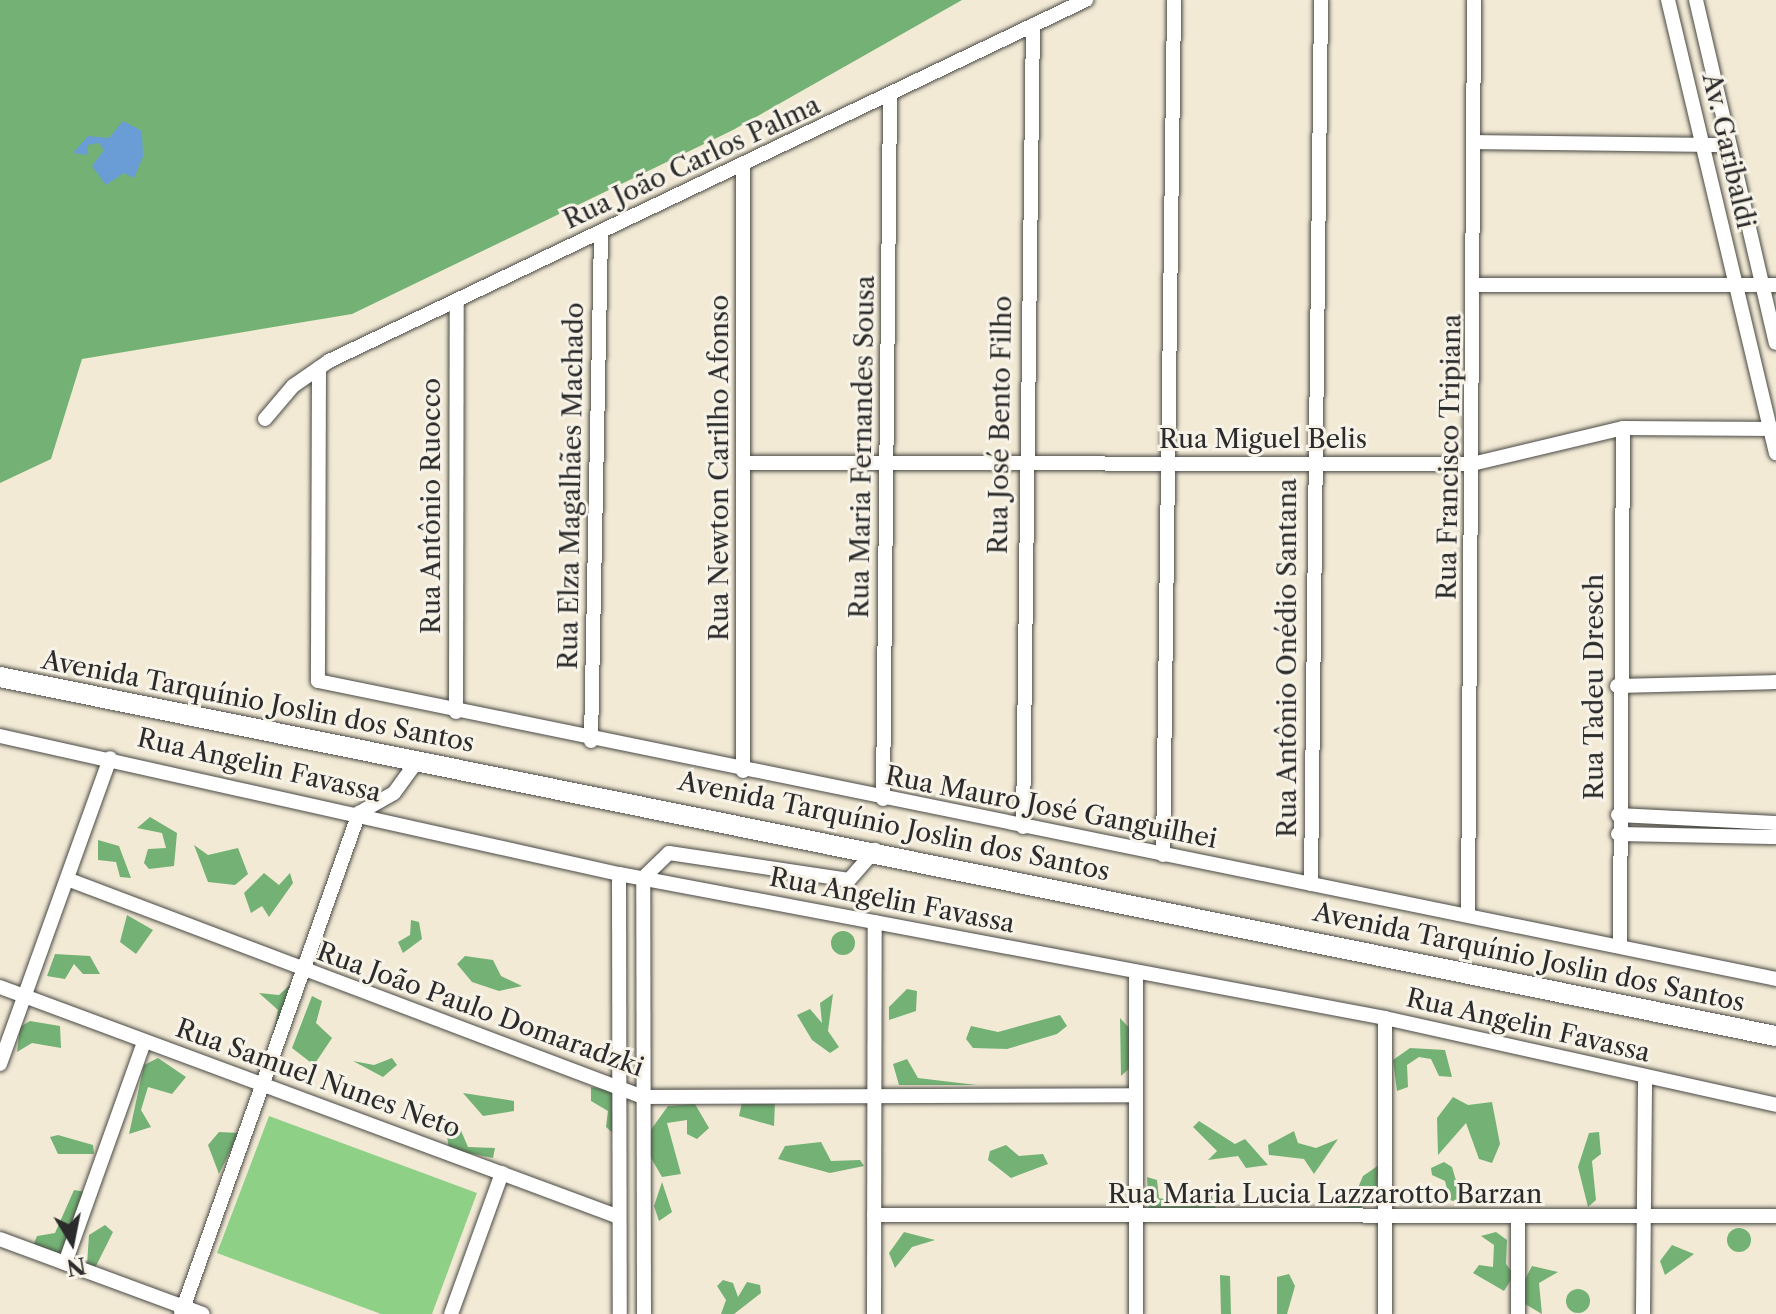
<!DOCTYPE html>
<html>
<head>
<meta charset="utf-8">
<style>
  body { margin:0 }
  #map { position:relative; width:1776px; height:1314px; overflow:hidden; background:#f2ead5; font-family:"Libre Caslon Text",serif }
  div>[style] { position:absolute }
  .green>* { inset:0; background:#8fd087 }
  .forest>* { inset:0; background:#73b274 }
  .round { border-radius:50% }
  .water>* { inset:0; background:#6a9cd5 }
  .roads { filter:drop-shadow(0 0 2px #494844) drop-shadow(0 0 2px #494844) }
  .street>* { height:14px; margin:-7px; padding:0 7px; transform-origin:7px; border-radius:7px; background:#fff }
  .secondary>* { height:20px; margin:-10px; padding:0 10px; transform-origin:10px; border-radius:10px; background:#fff }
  span { translate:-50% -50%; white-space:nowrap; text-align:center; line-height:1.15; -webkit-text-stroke:6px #f7f3e8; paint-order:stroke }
  .street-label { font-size:26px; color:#2b2b2b }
  .north { position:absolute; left:32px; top:1202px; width:80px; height:80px; -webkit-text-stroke:6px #f7f3e8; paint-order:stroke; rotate:170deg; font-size:22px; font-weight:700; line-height:32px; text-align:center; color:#2b2b2b }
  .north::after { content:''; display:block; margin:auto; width:28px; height:36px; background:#2b2b2b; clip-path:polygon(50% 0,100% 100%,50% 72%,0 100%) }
</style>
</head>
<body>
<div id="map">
  <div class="green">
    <i style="clip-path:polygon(269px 1116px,477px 1193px,432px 1314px,381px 1314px,217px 1253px)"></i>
  </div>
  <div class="forest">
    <i style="clip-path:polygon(0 0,962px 0,733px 130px,352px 314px,82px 359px,51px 459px,0 483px)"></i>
    <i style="clip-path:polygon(150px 817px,177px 833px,174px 866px,149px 869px,144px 863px,148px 849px,166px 848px,162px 833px,137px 828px)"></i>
    <i style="clip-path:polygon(98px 840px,119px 846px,131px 878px,120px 877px,116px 862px,98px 860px)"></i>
    <i style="clip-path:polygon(194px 845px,208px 855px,238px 848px,248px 874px,235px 885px,208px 882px)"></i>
    <i style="clip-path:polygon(264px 873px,279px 885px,290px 873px,293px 883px,269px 917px,262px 906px,251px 913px,244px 893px)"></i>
    <i style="clip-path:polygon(127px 915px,153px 930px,136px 954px,120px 942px)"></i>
    <i style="clip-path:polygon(411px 920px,419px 922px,422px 939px,403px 953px,398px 942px,410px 935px)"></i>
    <i class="round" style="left:831px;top:931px;width:24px;height:24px"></i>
    <i style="clip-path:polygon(55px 954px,90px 956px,100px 974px,83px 974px,74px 964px,65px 979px,47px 976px)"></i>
    <i style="clip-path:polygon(465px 956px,493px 960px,501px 976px,522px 986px,499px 991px,472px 982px,457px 964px)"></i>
    <i style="clip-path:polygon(293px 982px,273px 1035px,278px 1010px,259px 993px,279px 995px)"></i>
    <i style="clip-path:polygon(907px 989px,917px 991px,916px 1011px,889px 1020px,889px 1007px)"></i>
    <i style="clip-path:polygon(833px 994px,828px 1031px,839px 1047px,830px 1053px,812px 1040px,797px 1015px,810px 1009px,822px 1023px,820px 1003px)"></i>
    <i style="clip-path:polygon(312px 996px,322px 1001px,316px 1023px,332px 1038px,314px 1065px,292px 1048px)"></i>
    <i style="clip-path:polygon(1060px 1015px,1067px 1026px,1057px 1034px,1007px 1049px,973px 1048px,966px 1039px,971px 1026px,998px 1032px)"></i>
    <i style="clip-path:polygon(1120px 1018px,1131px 1030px,1132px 1066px,1121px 1076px)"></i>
    <i style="clip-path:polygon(30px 1021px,60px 1026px,61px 1048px,32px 1043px,17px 1052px,20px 1027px)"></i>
    <i style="clip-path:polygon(1410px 1048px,1445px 1050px,1452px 1077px,1439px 1076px,1431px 1059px,1419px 1057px,1407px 1065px,1408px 1087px,1397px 1091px,1393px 1060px)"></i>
    <i style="clip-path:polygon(158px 1058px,186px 1077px,172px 1094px,148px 1087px,141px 1110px,151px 1127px,129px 1134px,144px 1065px)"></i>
    <i style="clip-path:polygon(392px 1058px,397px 1065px,383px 1077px,353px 1061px,374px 1065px)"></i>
    <i style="clip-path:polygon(907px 1059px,918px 1078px,976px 1085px,899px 1085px,893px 1064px)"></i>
    <i style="clip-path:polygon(591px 1087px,616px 1092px,614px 1134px,606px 1127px,608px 1111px,591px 1101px)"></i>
    <i style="clip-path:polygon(463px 1093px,514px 1101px,514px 1111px,483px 1116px)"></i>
    <i style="clip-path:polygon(1453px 1097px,1468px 1105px,1492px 1102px,1500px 1144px,1492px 1163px,1479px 1159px,1466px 1123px,1438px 1155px,1437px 1118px)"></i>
    <i style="clip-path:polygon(742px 1102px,775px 1102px,774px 1126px,739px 1116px)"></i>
    <i style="clip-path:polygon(695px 1104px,709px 1128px,697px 1139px,687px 1134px,687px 1120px,667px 1123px,681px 1174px,662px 1177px,647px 1151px,650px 1131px,668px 1106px)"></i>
    <i style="clip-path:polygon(1199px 1121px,1235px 1144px,1245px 1139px,1268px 1165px,1246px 1168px,1238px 1156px,1208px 1160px,1217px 1151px,1193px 1127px)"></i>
    <i style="clip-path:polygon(459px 1126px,468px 1147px,495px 1148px,493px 1158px,449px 1149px,446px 1130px)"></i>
    <i style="clip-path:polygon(1294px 1131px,1298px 1143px,1316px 1148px,1338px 1139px,1314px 1174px,1304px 1159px,1269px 1155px,1268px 1145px)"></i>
    <i style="clip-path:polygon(219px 1132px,239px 1133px,219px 1174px,208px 1145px)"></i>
    <i style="clip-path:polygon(1599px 1132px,1601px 1154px,1592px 1161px,1596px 1200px,1588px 1207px,1578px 1167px,1589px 1133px)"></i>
    <i style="clip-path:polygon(58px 1135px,93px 1145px,94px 1154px,58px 1154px,50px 1137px)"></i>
    <i style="clip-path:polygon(821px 1142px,831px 1161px,860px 1160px,864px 1166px,830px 1173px,778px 1159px,785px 1146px)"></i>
    <i style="clip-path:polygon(1006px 1145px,1019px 1156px,1043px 1154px,1048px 1164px,1011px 1178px,988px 1160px,990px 1151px)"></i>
    <i style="clip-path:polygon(1444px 1162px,1452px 1167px,1463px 1204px,1450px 1200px,1445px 1181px,1432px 1175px,1431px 1168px)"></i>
    <i style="clip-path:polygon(1379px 1165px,1377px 1186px,1356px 1215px,1328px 1210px,1350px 1206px,1363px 1176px)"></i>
    <i style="clip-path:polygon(1147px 1177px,1157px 1180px,1159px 1198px,1190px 1205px,1211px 1193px,1216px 1209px,1149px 1212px)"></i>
    <i style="clip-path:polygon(662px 1182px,672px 1212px,659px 1221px,654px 1206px)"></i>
    <i style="clip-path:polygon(74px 1190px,86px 1192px,63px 1256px,33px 1246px,37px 1236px,55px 1233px)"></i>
    <i style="clip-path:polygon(105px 1225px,113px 1232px,94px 1270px,87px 1265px,89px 1235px)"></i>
    <i class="round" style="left:1727px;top:1228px;width:24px;height:24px"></i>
    <i style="clip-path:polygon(904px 1232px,935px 1240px,912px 1247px,895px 1268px,889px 1253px)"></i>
    <i style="clip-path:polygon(1496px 1232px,1507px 1240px,1506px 1264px,1514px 1275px,1504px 1291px,1473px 1273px,1479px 1265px,1493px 1267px,1494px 1245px,1481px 1236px)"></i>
    <i style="clip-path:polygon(1672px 1245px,1694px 1254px,1665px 1275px,1660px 1261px)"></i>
    <i style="clip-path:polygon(1532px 1266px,1558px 1272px,1539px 1283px,1542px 1314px,1525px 1304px,1523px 1283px)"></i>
    <i style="clip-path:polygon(1289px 1274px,1295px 1286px,1287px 1314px,1277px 1314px,1277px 1277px)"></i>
    <i style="clip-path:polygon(1220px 1275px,1230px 1276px,1231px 1314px,1221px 1314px)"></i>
    <i style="clip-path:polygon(723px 1280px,733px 1283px,738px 1297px,747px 1282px,760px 1285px,761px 1293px,734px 1314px,721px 1314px,726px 1300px,717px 1286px)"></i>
    <i class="round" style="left:1566px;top:1289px;width:24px;height:24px"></i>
  </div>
  <div class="water">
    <i style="clip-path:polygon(123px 121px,142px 131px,143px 157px,134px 178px,124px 173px,106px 185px,92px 166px,104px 150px,99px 143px,88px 145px,88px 155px,73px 153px,88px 136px,109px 138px)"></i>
  </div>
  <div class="roads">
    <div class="street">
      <i style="left:1668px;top:0;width:466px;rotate:76.6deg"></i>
      <i style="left:1696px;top:0;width:352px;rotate:76.9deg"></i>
      <i style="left:1475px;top:142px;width:253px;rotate:0.7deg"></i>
      <i style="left:1478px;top:285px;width:298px"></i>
      <i style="left:319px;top:368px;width:313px;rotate:90.2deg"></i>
      <i style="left:318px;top:681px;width:1488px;rotate:11.55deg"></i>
      <i style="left:265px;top:419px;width:43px;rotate:-49.7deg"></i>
      <i style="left:293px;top:386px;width:44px;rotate:-34.8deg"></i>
      <i style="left:329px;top:361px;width:839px;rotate:-25.5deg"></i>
      <i style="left:745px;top:463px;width:727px;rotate:0.08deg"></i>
      <i style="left:1472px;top:464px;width:155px;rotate:-13.4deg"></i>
      <i style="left:1623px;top:428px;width:153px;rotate:0.4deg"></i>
      <i style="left:1617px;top:686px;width:159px;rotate:-1.4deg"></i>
      <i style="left:456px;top:712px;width:411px;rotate:-89.9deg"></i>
      <i style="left:0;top:736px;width:634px;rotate:12.57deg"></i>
      <i style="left:619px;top:874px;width:779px;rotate:10.65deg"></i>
      <i style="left:1385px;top:1018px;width:401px;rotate:12.5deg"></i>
      <i style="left:591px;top:741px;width:509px;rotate:-88.87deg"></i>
      <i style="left:743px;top:771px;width:605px;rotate:-90deg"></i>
      <i style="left:883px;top:799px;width:703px;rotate:-89.43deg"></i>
      <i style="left:1618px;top:815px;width:158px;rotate:2.9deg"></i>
      <i style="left:1023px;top:827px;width:802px;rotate:-89.29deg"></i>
      <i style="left:1618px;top:834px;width:158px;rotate:1.1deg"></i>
      <i style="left:1163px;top:855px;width:855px;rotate:-89.26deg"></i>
      <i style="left:619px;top:874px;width:440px;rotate:89.9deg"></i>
      <i style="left:67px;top:879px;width:616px;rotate:20.73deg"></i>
      <i style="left:643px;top:1097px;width:491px;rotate:-0.2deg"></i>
      <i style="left:1311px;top:884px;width:884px;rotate:-89.35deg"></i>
      <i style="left:1468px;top:915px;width:915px;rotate:-89.62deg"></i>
      <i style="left:1620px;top:946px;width:518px;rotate:-89.67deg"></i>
      <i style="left:1136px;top:972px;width:342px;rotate:90deg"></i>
      <i style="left:0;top:987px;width:660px;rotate:20.38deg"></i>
      <i style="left:0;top:1064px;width:325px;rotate:-70.2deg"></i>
      <i style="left:874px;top:1215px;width:902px;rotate:0.06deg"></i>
      <i style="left:0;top:1239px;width:216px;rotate:20.3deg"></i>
      <i style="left:65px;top:1263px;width:235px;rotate:-70.3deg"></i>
      <i style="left:181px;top:1314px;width:532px;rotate:-70.44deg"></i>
      <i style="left:359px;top:813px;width:40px;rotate:-29.7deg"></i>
      <i style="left:394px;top:793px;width:39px;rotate:-54deg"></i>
      <i style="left:451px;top:1314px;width:150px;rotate:-70.1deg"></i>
      <i style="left:644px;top:1314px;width:436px;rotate:-90.1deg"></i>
      <i style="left:643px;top:878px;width:36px;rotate:-44deg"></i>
      <i style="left:669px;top:853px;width:182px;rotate:8.5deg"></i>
      <i style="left:849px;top:880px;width:40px;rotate:-49deg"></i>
      <i style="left:874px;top:1314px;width:392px;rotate:-89.9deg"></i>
      <i style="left:1385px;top:1314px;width:296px;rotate:-90deg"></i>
      <i style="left:1518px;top:1314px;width:94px;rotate:-90deg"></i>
      <i style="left:1643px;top:1314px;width:237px;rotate:-89.5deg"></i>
    </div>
    <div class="secondary">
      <i style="left:0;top:677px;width:1812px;rotate:11.43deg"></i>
    </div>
  </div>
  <div class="street-label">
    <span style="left:1728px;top:151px;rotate:77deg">Av. Garibaldi</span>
    <span style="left:692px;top:163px;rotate:-25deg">Rua João Carlos Palma</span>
    <span style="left:1001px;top:425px;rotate:-89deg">Rua José Bento Filho</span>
    <span style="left:1263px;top:440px">Rua Miguel Belis</span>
    <span style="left:863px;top:447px;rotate:-89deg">Rua Maria Fernandes Sousa</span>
    <span style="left:1450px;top:457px;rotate:-89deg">Rua Francisco Tripiana</span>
    <span style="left:720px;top:468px;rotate:-90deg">Rua Newton Carilho Afonso</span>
    <span style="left:572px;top:486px;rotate:-89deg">Rua Elza Magalhães Machado</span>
    <span style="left:432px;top:506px;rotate:-90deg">Rua Antônio Ruocco</span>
    <span style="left:1288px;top:658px;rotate:-90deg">Rua Antônio Onédio Santana</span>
    <span style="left:1595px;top:687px;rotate:-90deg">Rua Tadeu Dresch</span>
    <span style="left:258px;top:702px;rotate:11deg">Avenida Tarquínio Joslin dos Santos</span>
    <span style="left:259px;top:766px;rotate:13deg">Rua Angelin Favassa</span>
    <span style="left:1051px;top:808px;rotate:11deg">Rua Mauro José Ganguilhei</span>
    <span style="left:894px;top:827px;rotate:12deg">Avenida Tarquínio Joslin dos Santos</span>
    <span style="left:892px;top:901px;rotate:11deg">Rua Angelin Favassa</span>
    <span style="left:1529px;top:958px;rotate:12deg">Avenida Tarquínio Joslin dos Santos</span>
    <span style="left:480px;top:1010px;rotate:20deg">Rua João Paulo Domaradzki</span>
    <span style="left:1528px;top:1026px;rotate:13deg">Rua Angelin Favassa</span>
    <span style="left:318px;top:1079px;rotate:20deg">Rua Samuel Nunes Neto</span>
    <span style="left:1325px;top:1195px">Rua Maria Lucia Lazzarotto Barzan</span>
  </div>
  <div class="north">N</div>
</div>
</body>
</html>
